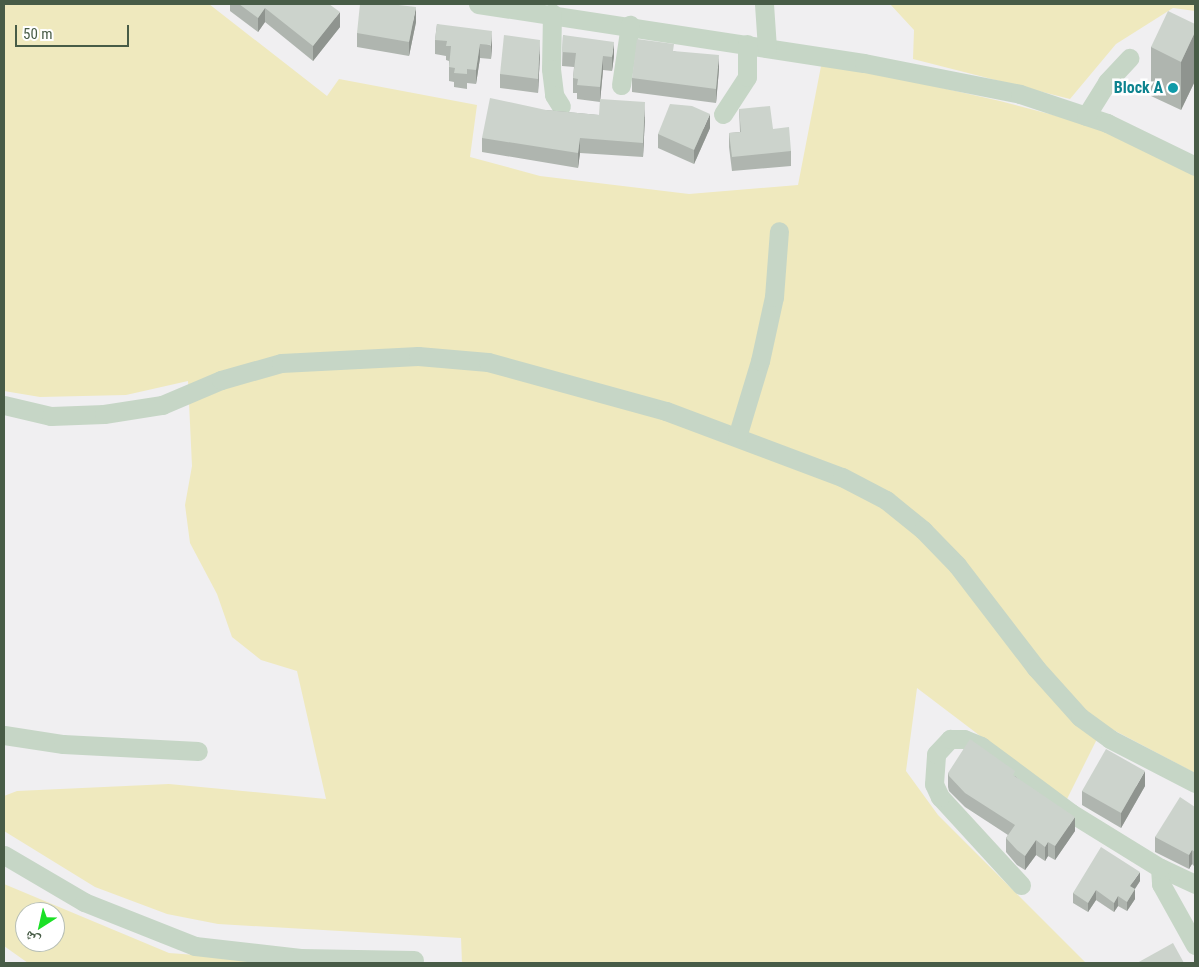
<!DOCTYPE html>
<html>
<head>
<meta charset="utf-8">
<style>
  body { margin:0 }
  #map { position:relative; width:1199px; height:967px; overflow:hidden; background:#f0eff1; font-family:"Roboto Condensed","Noto Naskh Arabic",sans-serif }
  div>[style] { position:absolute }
  .green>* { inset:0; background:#efe9be }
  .minor>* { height:19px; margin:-9.5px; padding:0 9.5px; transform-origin:9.5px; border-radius:9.5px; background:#c6d6c6 }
  .wall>* { inset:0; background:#afb5af }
  .shaded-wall>* { inset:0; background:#8f948f }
  .building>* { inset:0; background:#ccd3cc }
  .dots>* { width:14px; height:14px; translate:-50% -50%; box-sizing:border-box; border:2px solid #fff; border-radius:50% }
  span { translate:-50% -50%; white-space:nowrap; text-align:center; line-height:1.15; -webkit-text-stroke:5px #fff; paint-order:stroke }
  .culture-label { font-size:16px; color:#0d838f; font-weight:700 }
  .right { translate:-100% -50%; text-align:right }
  .frame { position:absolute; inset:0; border:5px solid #485c47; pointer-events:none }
  .north { position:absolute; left:15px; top:902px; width:50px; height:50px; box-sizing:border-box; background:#fff; border:1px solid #b6beb5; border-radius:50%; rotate:215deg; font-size:14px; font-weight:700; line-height:20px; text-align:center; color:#485c47 }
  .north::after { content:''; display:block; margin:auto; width:18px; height:22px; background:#1be026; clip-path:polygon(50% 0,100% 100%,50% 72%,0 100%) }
  .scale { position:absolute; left:15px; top:25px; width:114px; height:22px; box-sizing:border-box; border:2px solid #485c47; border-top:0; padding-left:6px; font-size:15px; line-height:18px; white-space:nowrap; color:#485c47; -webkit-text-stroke:4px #fff; paint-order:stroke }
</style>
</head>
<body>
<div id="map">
  <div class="green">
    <i style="clip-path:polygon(4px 4px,209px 4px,327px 96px,339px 79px,477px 105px,470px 157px,540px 176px,689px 194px,798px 185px,822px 61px,1000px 101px,1103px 128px,1195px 175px,1195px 773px,1104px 725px,1066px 801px,917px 688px,906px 771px,938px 815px,1086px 963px,462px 963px,461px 938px,218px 924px,167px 914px,95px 887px,4px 831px,4px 796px,17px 791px,169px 784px,326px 799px,297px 671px,261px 660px,232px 637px,217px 594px,190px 543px,185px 505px,192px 466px,188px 381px,126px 395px,40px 397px,4px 391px)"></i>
    <i style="clip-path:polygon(890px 4px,1195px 4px,1195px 11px,1173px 8px,1116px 44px,1070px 99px,913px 59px,914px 30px)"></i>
    <i style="clip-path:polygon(evenodd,4px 884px,169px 953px,305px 963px,28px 963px,4px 946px,4px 884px,25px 912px,55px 912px,55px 942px,25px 942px,25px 912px)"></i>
  </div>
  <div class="minor">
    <i style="left:478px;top:4px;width:390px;rotate:8.7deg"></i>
    <i style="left:864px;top:63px;width:159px;rotate:11.2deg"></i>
    <i style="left:1020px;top:94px;width:92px;rotate:18.4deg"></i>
    <i style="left:1107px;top:123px;width:98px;rotate:26deg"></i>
    <i style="left:764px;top:4px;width:44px;rotate:86.1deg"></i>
    <i style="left:552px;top:13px;width:56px;rotate:91deg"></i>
    <i style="left:551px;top:69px;width:26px;rotate:83deg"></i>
    <i style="left:554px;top:95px;width:13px;rotate:58deg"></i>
    <i style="left:621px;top:85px;width:61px;rotate:-81.5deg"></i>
    <i style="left:723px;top:114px;width:44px;rotate:-57deg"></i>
    <i style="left:747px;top:77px;width:33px;rotate:-90deg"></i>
    <i style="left:1086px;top:116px;width:40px;rotate:-58deg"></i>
    <i style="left:1107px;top:82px;width:33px;rotate:-47deg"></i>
    <i style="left:4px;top:405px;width:48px;rotate:13.2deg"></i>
    <i style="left:51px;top:416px;width:53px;rotate:-2.2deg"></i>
    <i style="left:104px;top:414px;width:59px;rotate:-8.8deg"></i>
    <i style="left:162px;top:405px;width:64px;rotate:-23deg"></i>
    <i style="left:221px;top:380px;width:62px;rotate:-15.8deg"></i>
    <i style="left:281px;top:363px;width:137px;rotate:-2.9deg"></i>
    <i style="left:418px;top:356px;width:70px;rotate:4.9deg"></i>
    <i style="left:488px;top:362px;width:185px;rotate:15.4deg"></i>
    <i style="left:666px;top:411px;width:188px;rotate:20.6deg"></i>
    <i style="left:842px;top:477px;width:50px;rotate:27.6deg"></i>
    <i style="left:886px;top:500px;width:48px;rotate:39deg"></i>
    <i style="left:923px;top:530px;width:49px;rotate:45.8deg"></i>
    <i style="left:957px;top:565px;width:130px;rotate:52.5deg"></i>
    <i style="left:1036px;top:668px;width:66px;rotate:48.1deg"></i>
    <i style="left:1080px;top:717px;width:37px;rotate:36deg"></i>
    <i style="left:1110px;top:739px;width:96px;rotate:27.4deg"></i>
    <i style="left:737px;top:437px;width:79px;rotate:-73.2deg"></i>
    <i style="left:760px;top:361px;width:66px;rotate:-77.7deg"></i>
    <i style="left:774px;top:297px;width:66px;rotate:-85.7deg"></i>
    <i style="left:4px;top:735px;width:60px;rotate:8.7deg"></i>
    <i style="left:63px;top:744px;width:135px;rotate:3deg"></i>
    <i style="left:4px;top:855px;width:93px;rotate:30.4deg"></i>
    <i style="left:84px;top:902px;width:119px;rotate:21.6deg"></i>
    <i style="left:195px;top:946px;width:106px;rotate:6.5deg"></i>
    <i style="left:300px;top:958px;width:114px;rotate:1deg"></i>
    <i style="left:1195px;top:884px;width:38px;rotate:-155deg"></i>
    <i style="left:1160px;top:868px;width:16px;rotate:86deg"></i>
    <i style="left:1161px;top:884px;width:70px;rotate:60.9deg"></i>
    <i style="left:1021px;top:885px;width:120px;rotate:-132.6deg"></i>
    <i style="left:940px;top:797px;width:14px;rotate:-115deg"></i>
    <i style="left:934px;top:784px;width:30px;rotate:-86deg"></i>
    <i style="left:936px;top:754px;width:21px;rotate:-47deg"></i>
    <i style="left:950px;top:739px;width:14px"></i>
    <i style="left:964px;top:739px;width:18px;rotate:22deg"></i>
    <i style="left:981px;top:746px;width:112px;rotate:36.7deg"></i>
    <i style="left:1071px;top:813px;width:105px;rotate:31.7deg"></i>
  </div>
  <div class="wall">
    <i style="clip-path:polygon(230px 4px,329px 4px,340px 27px,313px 61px,265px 22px,258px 32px,230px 11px)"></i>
    <i style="clip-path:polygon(416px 22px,409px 56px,357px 47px,357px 33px)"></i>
    <i style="clip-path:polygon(437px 24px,492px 46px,491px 59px,480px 58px,476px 84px,467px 83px,467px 89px,454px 87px,454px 82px,449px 81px,449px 61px,446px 60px,446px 56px,435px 54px,435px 40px)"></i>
    <i style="clip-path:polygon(1195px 24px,1195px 81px,1181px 110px,1151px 96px,1151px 47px)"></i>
    <i style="clip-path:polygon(563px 35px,614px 56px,612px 71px,603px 70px,600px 102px,577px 99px,577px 93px,573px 93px,573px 78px,574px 67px,562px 66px)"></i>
    <i style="clip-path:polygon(674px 51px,719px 69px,716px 103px,632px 92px,632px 78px)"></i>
    <i style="clip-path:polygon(540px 54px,538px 93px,500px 88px,500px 74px)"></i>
    <i style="clip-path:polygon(739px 109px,773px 129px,791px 151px,791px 166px,732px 171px,729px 147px,729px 133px,740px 132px)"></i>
    <i style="clip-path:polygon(546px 110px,599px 115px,645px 117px,643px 157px,580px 153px,578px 168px,482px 152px,482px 138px)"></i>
    <i style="clip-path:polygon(710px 128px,694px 164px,658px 148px,658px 134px)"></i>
    <i style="clip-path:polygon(948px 773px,1015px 776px,1075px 831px,1055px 860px,1048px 856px,1045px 861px,1036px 855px,1025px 870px,1017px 865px,1006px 852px,1006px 838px,1008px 835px,965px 807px,949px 791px,948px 787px)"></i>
    <i style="clip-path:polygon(1145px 786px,1121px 828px,1082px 805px,1082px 791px)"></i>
    <i style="clip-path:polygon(1195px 807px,1195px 867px,1192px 864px,1189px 869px,1155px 852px,1155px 837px)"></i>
    <i style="clip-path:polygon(1140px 881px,1135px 889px,1135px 899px,1127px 911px,1118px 906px,1114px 912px,1096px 900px,1088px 912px,1073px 903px,1073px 893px)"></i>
  </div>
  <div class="shaded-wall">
    <i style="clip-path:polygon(416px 7px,416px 22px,409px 56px,409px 42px)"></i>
    <i style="clip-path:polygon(265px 8px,265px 22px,258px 32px,258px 18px)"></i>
    <i style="clip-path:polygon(340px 12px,340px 27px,313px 61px,313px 46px)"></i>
    <i style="clip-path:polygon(492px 31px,492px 46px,491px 59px,491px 45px)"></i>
    <i style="clip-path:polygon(1195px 32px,1195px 81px,1181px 110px,1181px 62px)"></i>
    <i style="clip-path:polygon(540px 40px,540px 54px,538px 93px,538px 79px)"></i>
    <i style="clip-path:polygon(614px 42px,614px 56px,612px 71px,612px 57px)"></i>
    <i style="clip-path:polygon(480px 44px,480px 58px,476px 84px,476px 70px)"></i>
    <i style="clip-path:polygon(719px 55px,719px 69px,716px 103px,716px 89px)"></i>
    <i style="clip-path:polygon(603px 56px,603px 70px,600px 102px,600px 87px)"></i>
    <i style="clip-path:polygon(645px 102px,645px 117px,643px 157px,643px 143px)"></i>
    <i style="clip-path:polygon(710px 114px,710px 128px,694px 164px,694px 150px)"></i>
    <i style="clip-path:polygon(580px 138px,580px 153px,578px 168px,578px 153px)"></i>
    <i style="clip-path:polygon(1145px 771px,1145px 786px,1121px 828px,1121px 813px)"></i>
    <i style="clip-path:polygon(1075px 817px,1075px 831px,1055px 860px,1055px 846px)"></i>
    <i style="clip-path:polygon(1036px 840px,1036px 855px,1025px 870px,1025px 856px)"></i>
    <i style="clip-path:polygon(1048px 842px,1048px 856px,1045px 861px,1045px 847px)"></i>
    <i style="clip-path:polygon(1192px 850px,1192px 864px,1189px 869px,1189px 855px)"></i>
    <i style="clip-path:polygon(1140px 872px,1140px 881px,1130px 896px,1130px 886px)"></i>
    <i style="clip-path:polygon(1135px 889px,1135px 899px,1127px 911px,1127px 902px)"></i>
    <i style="clip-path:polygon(1096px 890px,1096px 900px,1088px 912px,1088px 903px)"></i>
    <i style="clip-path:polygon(1118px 896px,1118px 906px,1114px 912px,1114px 903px)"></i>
  </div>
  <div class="building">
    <i style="clip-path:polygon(239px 4px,329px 4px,340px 12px,313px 46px,265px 8px,258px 18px)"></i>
    <i style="clip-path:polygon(360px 4px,390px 4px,416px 7px,409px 42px,357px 33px)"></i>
    <i style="clip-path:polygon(1168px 11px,1195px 24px,1195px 32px,1181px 62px,1151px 47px)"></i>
    <i style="clip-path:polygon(437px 24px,492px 31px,491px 45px,480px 44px,476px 70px,467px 69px,467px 74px,454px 73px,455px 68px,449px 67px,451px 46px,446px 46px,447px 41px,435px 40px)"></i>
    <i style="clip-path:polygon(504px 35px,540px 40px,538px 79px,500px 74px)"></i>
    <i style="clip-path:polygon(563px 35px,614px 42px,612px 57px,603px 56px,600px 87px,577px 85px,578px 79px,573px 78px,576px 53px,562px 52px)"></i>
    <i style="clip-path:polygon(637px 39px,674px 44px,673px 51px,719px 55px,716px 89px,632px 78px)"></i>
    <i style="clip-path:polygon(490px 98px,546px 110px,599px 115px,600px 99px,645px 102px,643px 143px,580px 138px,578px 153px,482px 138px)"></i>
    <i style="clip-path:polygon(670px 104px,692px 106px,710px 114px,694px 150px,658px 134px)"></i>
    <i style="clip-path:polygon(770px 106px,773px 129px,789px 127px,791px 151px,732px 157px,729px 133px,741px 132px,739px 109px)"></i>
    <i style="clip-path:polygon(970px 739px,1015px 771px,1013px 775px,1075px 817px,1055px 846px,1048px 842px,1045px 847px,1036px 840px,1025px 856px,1017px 850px,1006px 838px,1015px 825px,965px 793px,949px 776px,948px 773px)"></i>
    <i style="clip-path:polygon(1106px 749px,1145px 771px,1121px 813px,1082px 791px)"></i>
    <i style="clip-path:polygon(1180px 797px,1195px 807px,1195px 852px,1192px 850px,1189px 855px,1155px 837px)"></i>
    <i style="clip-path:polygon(1101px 847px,1140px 872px,1130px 886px,1135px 889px,1127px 902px,1118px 896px,1114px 903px,1096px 890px,1088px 903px,1073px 893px)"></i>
    <i style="clip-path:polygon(1173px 943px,1184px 963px,1137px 963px)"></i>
  </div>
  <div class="dots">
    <i style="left:1173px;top:88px;background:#0f9aa8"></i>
  </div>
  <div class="culture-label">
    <span class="right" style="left:1163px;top:88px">Block A</span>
  </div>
  <div class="frame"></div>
  <div class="north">ش</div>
  <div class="scale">50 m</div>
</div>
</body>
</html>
